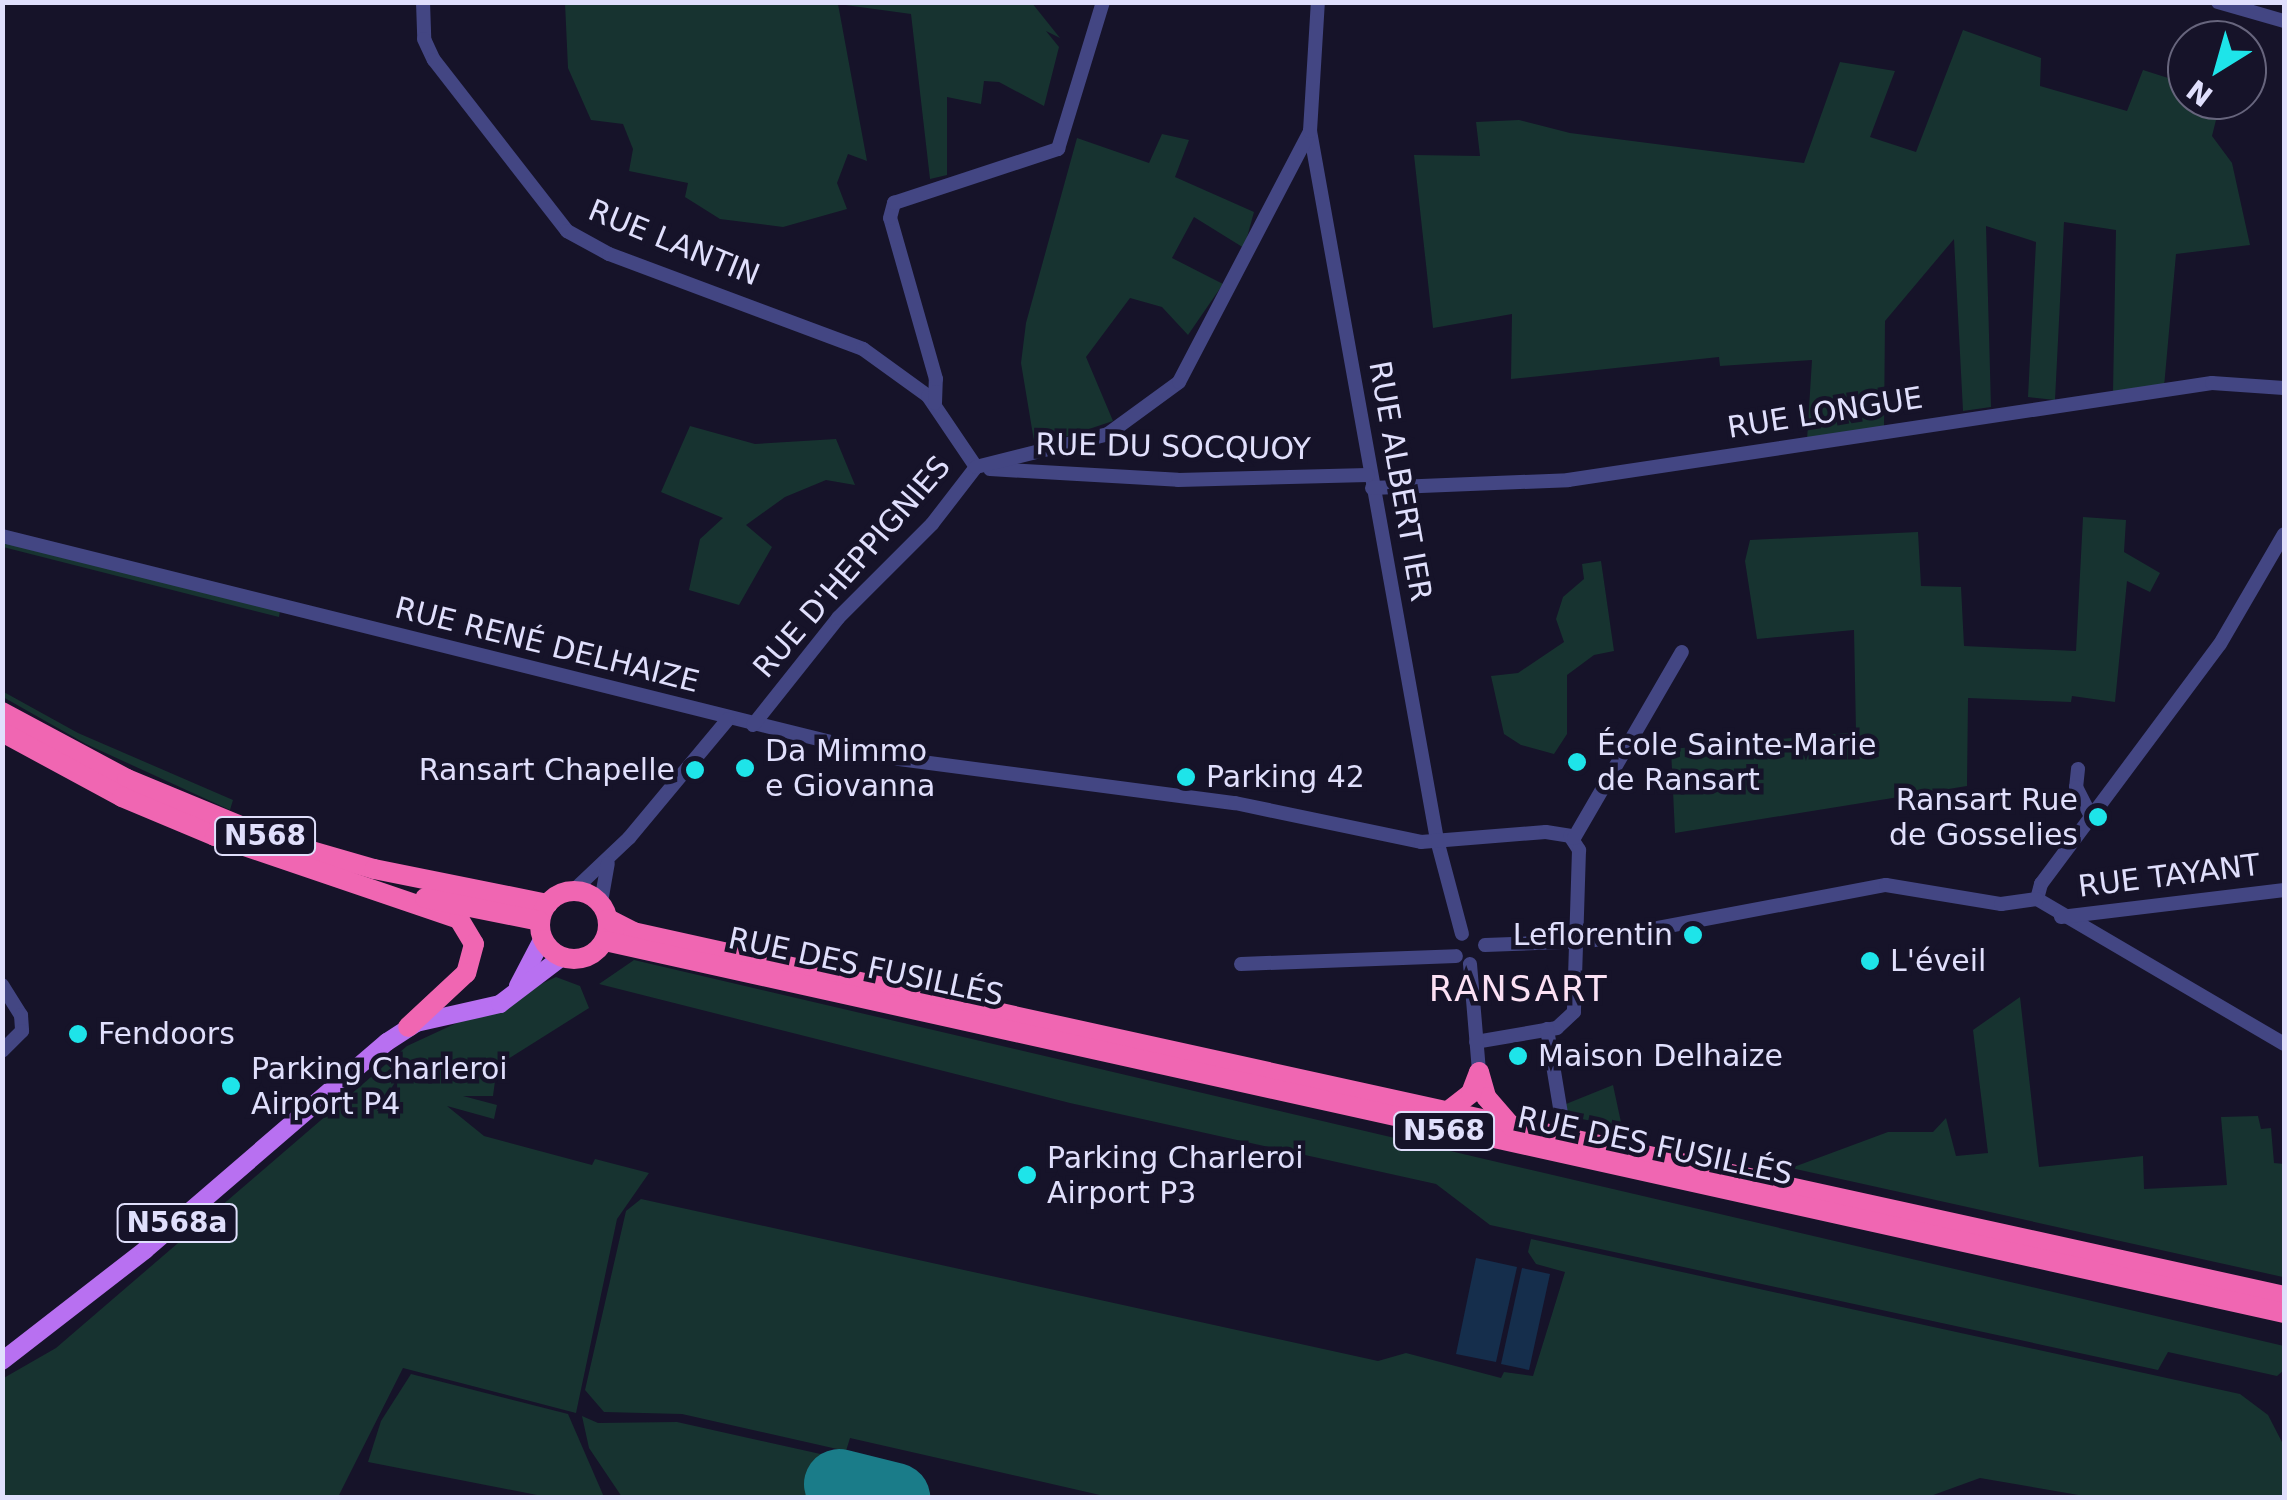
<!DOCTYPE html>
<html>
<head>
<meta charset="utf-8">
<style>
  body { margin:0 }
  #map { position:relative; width:2287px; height:1500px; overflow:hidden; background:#161329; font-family:"DejaVu Sans",sans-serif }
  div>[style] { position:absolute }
  .green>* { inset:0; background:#173330 }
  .water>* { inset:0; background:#152e4c }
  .runway>* { height:70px; margin:-35px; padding:0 35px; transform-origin:35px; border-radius:35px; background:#1a7c89 }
  .minor>* { height:14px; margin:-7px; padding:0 7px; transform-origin:7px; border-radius:7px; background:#434683 }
  .major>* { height:18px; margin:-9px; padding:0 9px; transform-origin:9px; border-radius:9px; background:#b870f1 }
  .highway>* { height:20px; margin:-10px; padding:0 10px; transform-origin:10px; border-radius:10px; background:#f066b2 }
  .highway>.ring { margin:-10px; padding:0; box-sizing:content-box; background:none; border:20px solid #f066b2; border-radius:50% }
  .dots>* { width:28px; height:28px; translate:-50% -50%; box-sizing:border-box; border:5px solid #161329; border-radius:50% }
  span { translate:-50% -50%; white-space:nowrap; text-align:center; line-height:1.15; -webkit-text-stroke:9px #161329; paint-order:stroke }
  .shield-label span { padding:2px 8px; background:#161329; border:2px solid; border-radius:8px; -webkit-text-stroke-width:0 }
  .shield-label { font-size:28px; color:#e0dffc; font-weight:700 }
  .street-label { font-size:30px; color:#e0dffc }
  .poi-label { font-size:30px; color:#e0dffc }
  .left { translate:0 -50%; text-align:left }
  .right { translate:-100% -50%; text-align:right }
  .quarter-label { font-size:35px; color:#fce1f4; letter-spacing:2.5px }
  .frame { position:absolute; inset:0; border:5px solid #e0dffc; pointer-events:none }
  .north { position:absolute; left:2167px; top:20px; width:100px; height:100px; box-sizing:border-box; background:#161329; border:2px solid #67657d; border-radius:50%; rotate:217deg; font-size:28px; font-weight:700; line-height:40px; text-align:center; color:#e0dffc }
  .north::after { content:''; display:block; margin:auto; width:35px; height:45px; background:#1ee4e9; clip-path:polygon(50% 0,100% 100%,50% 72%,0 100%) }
</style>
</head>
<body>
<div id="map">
  <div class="green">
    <i style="clip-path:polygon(565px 3px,1032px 3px,1060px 38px,1046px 31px,1059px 47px,1044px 106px,999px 82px,984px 81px,981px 104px,947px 97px,947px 175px,930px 179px,911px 14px,838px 4px,867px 161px,848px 154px,837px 183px,847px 209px,783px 227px,720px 219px,685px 197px,688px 183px,629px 171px,633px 149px,623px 124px,591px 120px,568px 68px)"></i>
    <i style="clip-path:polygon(1963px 30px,2041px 58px,2040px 86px,2127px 111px,2143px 70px,2187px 84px,2187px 100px,2220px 104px,2212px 136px,2232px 163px,2250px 245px,2176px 254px,2164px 387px,2113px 393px,2116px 230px,2064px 222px,2055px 400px,2028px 397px,2036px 242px,1986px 226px,1991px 407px,1963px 411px,1954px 239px,1885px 321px,1884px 429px,1807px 440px,1812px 360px,1720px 366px,1719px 357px,1511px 379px,1512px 314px,1433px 328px,1414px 155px,1480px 156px,1476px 122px,1519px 120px,1570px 133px,1804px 163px,1840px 62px,1895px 71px,1870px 137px,1916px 152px)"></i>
    <i style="clip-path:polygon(1162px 134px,1189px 140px,1175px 177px,1254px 212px,1244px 248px,1194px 217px,1172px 258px,1223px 284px,1188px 335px,1162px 307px,1130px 298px,1086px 357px,1113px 421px,1035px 447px,1021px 363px,1026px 323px,1077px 138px,1149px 163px)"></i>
    <i style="clip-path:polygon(690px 426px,755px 444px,836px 439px,855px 485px,826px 480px,785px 497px,746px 525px,772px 547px,739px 605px,689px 590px,700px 539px,723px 518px,661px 492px)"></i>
    <i style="clip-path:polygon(2083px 517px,2126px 520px,2124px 552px,2160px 573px,2150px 592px,2127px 581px,2115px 702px,2072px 696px,2071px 702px,1968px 698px,1967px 786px,1675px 833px,1671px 749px,1856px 732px,1854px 630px,1757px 639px,1745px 561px,1750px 540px,1918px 532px,1921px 586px,1961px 587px,1964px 646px,2076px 651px)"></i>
    <i style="clip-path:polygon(3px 541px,280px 611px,279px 617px,3px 547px)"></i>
    <i style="clip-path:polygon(1601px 561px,1614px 651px,1594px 655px,1567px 675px,1567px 734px,1554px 754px,1521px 745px,1504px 734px,1491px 676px,1518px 673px,1564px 642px,1556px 619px,1563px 597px,1584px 579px,1582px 564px)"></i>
    <i style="clip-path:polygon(2px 691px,78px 733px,233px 800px,230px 810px,86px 744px,3px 697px)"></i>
    <i style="clip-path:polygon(634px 960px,2284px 1346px,2284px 1370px,2277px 1376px,2168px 1352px,2158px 1370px,1490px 1225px,1436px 1184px,1070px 1103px,599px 984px)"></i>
    <i style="clip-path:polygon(556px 977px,580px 986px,589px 1008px,497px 1066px,493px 1096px,463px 1096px,497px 1105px,494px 1119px,447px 1106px,484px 1136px,592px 1165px,595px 1159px,649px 1173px,617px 1219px,576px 1413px,403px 1368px,338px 1497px,3px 1497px,2px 1379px,56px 1348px,407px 1046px)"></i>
    <i style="clip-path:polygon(2020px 997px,2039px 1167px,2143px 1156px,2144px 1189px,2227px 1185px,2221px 1117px,2258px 1116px,2261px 1129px,2271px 1128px,2274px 1163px,2284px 1164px,2284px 1285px,2283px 1277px,1791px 1168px,1888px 1132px,1933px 1132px,1946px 1118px,1956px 1156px,1988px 1153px,1973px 1030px)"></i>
    <i style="clip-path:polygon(1613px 1085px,1622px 1127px,1567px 1116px,1566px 1104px)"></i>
    <i style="clip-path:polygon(641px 1199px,1378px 1361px,1406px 1353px,1501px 1378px,1504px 1372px,1533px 1376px,1565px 1272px,1536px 1264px,1528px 1252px,1531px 1239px,2240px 1394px,2268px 1415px,2284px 1446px,2284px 1497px,2090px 1497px,1980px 1478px,1925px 1498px,1113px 1498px,850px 1438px,846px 1451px,682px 1414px,604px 1412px,585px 1390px,626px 1211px)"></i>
    <i style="clip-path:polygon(411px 1374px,568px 1414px,604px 1497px,547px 1497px,368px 1462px,381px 1421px)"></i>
    <i style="clip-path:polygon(582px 1416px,598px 1423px,677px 1422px,843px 1459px,834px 1497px,622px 1497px,589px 1448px)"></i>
  </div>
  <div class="water">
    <i style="clip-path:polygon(1476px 1258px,1517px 1267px,1496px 1362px,1456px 1354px)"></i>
    <i style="clip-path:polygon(1522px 1268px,1550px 1274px,1529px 1370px,1501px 1364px)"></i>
  </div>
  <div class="runway">
    <i style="left:839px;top:1484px;width:58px;rotate:14deg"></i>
  </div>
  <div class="minor">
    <i style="left:423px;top:2px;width:37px;rotate:88deg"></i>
    <i style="left:424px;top:39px;width:23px;rotate:65deg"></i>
    <i style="left:434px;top:60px;width:217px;rotate:52.1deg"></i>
    <i style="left:567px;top:231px;width:48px;rotate:28.7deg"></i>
    <i style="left:609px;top:254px;width:271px;rotate:20.5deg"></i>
    <i style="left:863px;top:349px;width:80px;rotate:35.9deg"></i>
    <i style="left:928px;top:396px;width:86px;rotate:55.9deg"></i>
    <i style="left:2218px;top:2px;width:69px;rotate:16.1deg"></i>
    <i style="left:1310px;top:131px;width:720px;rotate:79.84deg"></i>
    <i style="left:1437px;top:840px;width:97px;rotate:75.1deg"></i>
    <i style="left:935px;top:403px;width:24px;rotate:-88deg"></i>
    <i style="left:936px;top:379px;width:167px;rotate:-105.9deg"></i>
    <i style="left:890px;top:218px;width:16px;rotate:-75deg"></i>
    <i style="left:894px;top:203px;width:173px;rotate:-18.2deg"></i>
    <i style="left:1058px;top:149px;width:154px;rotate:-73deg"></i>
    <i style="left:990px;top:469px;width:188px;rotate:3.3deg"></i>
    <i style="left:1178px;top:480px;width:190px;rotate:-1.5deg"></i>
    <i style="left:1372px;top:488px;width:196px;rotate:-2.3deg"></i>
    <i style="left:1568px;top:480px;width:651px;rotate:-8.57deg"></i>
    <i style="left:2212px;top:383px;width:72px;rotate:4deg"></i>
    <i style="left:2px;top:536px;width:924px;rotate:13.96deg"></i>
    <i style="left:899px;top:759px;width:339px;rotate:7.5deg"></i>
    <i style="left:1235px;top:803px;width:190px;rotate:11.8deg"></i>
    <i style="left:1421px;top:842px;width:125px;rotate:-4.6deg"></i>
    <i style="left:1546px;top:832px;width:24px;rotate:9deg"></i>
    <i style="left:1570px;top:836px;width:17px;rotate:57deg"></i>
    <i style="left:1579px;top:850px;width:162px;rotate:91.8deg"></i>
    <i style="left:1574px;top:1012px;width:23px;rotate:137deg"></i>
    <i style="left:1557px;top:1028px;width:82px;rotate:170.2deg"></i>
    <i style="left:753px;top:725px;width:137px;rotate:-51.5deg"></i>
    <i style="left:838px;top:618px;width:133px;rotate:-45deg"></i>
    <i style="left:932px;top:524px;width:72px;rotate:-52.3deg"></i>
    <i style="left:976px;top:467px;width:136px;rotate:-14deg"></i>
    <i style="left:1108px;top:434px;width:88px;rotate:-36.2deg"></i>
    <i style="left:1179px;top:382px;width:283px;rotate:-62.4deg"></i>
    <i style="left:1310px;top:131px;width:129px;rotate:-86.5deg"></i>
    <i style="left:2078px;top:769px;width:18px;rotate:96deg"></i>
    <i style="left:2076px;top:787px;width:33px;rotate:63deg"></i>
    <i style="left:1574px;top:838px;width:215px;rotate:-59.9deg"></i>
    <i style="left:574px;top:890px;width:76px;rotate:-43.4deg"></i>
    <i style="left:629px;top:838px;width:155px;rotate:-50.2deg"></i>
    <i style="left:2037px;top:899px;width:16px;rotate:-75deg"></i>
    <i style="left:2041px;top:884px;width:299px;rotate:-53.3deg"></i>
    <i style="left:2220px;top:644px;width:127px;rotate:-59.8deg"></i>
    <i style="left:2037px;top:899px;width:286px;rotate:30.4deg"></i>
    <i style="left:601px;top:902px;width:39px;rotate:-80deg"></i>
    <i style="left:2061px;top:917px;width:225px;rotate:-6.9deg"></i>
    <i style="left:1485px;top:945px;width:104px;rotate:-2.2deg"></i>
    <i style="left:1589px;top:941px;width:302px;rotate:-10.7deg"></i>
    <i style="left:1886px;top:885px;width:117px;rotate:9.4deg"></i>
    <i style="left:2001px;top:904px;width:36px;rotate:-8deg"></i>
    <i style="left:1241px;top:964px;width:215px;rotate:-2.1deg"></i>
    <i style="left:1470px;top:964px;width:108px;rotate:85.2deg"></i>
    <i style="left:2px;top:985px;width:36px;rotate:58deg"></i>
    <i style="left:21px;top:1015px;width:16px;rotate:86deg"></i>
    <i style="left:22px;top:1031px;width:28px;rotate:135deg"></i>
    <i style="left:1547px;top:1029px;width:86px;rotate:80.6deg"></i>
  </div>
  <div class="major">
    <i style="left:518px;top:986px;width:54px;rotate:-62.5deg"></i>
    <i style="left:2px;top:1361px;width:181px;rotate:-37.8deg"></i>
    <i style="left:145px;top:1250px;width:319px;rotate:-40.7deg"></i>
    <i style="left:387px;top:1042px;width:35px;rotate:-33deg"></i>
    <i style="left:416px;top:1023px;width:86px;rotate:-12.7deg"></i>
    <i style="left:500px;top:1004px;width:78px;rotate:-37.2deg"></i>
  </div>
  <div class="highway">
    <i style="left:2px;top:712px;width:142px;rotate:28.2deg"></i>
    <i style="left:127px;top:779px;width:162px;rotate:22.5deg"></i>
    <i style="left:277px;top:841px;width:101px;rotate:16.1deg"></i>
    <i style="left:374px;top:869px;width:177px;rotate:11.4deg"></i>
    <i style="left:2px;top:732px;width:136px;rotate:28.4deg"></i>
    <i style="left:122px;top:797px;width:101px;rotate:22.8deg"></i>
    <i style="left:215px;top:836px;width:258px;rotate:18.8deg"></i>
    <i style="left:459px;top:919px;width:29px;rotate:59deg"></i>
    <i style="left:474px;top:944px;width:30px;rotate:105deg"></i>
    <i style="left:466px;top:973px;width:79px;rotate:137deg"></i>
    <i class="ring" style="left:540px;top:891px;width:48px;height:48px"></i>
    <i style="left:425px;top:898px;width:117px;rotate:11.3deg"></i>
    <i style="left:608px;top:919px;width:28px;rotate:27deg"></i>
    <i style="left:633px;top:932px;width:1691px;rotate:12.43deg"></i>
    <i style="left:605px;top:941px;width:1720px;rotate:12.49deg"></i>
    <i style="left:1479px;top:1072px;width:26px;rotate:74deg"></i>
    <i style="left:1486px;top:1097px;width:40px;rotate:49deg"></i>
    <i style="left:1447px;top:1112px;width:31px;rotate:-38deg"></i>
    <i style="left:1471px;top:1093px;width:22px;rotate:-69deg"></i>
  </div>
  <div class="dots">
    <i style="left:1577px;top:762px;background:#1ee4e9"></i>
    <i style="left:745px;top:768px;background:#1ee4e9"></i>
    <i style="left:695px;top:770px;background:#1ee4e9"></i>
    <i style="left:1186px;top:777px;background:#1ee4e9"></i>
    <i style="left:2098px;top:817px;background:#1ee4e9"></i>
    <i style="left:1693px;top:935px;background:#1ee4e9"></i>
    <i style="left:1870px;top:961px;background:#1ee4e9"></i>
    <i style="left:78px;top:1034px;background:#1ee4e9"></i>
    <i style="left:1518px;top:1056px;background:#1ee4e9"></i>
    <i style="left:231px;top:1086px;background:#1ee4e9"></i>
    <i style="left:1027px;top:1175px;background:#1ee4e9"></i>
  </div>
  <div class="shield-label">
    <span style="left:265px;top:836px">N568</span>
    <span style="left:1444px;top:1131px">N568</span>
    <span style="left:177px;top:1223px">N568a</span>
  </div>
  <div class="street-label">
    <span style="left:674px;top:243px;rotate:22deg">RUE LANTIN</span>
    <span style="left:1825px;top:413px;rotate:-9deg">RUE LONGUE</span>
    <span style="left:1173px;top:447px;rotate:1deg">RUE DU SOCQUOY</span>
    <span style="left:1400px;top:481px;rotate:80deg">RUE ALBERT IER</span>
    <span style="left:852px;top:567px;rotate:-49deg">RUE D'HEPPIGNIES</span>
    <span style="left:547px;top:645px;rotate:14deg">RUE RENÉ DELHAIZE</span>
    <span style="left:2169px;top:876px;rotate:-7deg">RUE TAYANT</span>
    <span style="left:866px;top:967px;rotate:12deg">RUE DES FUSILLÉS</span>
    <span style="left:1655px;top:1146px;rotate:12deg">RUE DES FUSILLÉS</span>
  </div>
  <div class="poi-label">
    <span class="left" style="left:1597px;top:762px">École Sainte-Marie<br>de Ransart</span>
    <span class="left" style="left:765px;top:768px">Da Mimmo<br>e Giovanna</span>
    <span class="right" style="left:675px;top:770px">Ransart Chapelle</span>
    <span class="left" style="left:1206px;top:777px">Parking 42</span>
    <span class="right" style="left:2078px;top:817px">Ransart Rue<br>de Gosselies</span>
    <span class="right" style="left:1673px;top:935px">Leflorentin</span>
    <span class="left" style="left:1890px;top:961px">L'éveil</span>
    <span class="left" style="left:98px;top:1034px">Fendoors</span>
    <span class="left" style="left:1538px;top:1056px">Maison Delhaize</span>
    <span class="left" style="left:251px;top:1086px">Parking Charleroi<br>Airport P4</span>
    <span class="left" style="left:1047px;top:1175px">Parking Charleroi<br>Airport P3</span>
  </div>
  <div class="quarter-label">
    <span style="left:1519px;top:989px">RANSART</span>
  </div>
  <div class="frame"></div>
  <div class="north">N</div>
</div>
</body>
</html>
